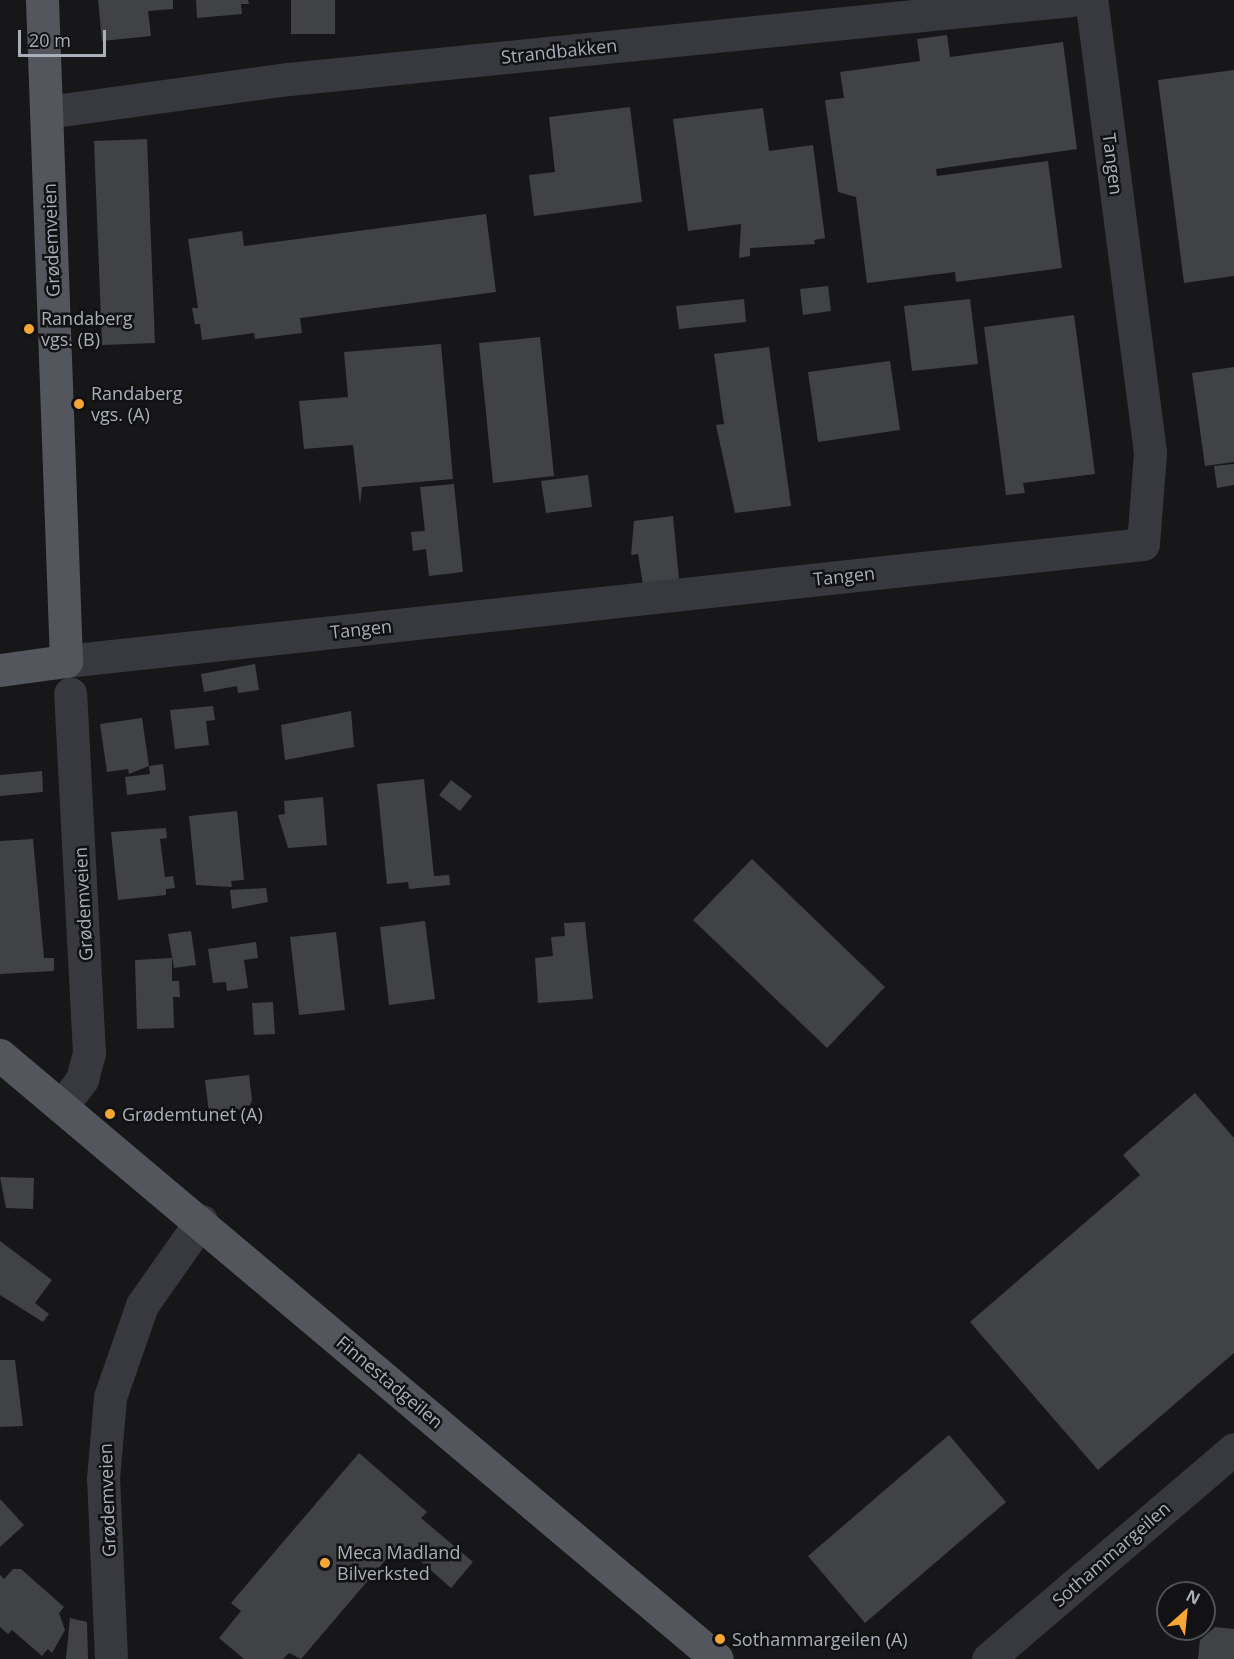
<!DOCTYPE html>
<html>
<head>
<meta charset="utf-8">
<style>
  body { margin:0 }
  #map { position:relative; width:1234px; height:1659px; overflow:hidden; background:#171719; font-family:"Open Sans",sans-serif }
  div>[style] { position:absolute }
  .building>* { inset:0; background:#414246 }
  .minor>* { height:33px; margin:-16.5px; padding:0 16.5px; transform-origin:16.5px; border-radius:16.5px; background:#38393e }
  .major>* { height:33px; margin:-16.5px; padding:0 16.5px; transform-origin:16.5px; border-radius:16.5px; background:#54565d }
  .dots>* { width:16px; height:16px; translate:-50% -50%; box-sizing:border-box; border:3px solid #121214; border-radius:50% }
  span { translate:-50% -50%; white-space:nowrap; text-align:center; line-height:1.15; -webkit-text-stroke:5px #121214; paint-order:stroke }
  .street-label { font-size:18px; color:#a9afb9 }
  .poi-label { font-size:18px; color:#a9afb9 }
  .left { translate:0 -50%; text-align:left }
  .north { position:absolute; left:1156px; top:1581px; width:60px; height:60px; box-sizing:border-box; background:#121214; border:2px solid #4e5156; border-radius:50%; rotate:27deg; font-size:16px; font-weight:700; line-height:24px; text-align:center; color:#a9afb9 }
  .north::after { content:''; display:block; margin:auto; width:21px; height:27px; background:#f6a632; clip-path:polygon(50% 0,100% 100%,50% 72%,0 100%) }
  .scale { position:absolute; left:18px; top:30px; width:88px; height:27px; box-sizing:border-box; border:3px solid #a9afb9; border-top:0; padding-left:8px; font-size:18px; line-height:21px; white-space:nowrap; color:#a9afb9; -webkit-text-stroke:4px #121214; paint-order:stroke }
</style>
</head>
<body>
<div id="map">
  <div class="building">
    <i style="clip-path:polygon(98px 0,173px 0,173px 9px,148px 11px,151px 36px,102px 41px)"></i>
    <i style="clip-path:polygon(196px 0,248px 0,249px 4px,241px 4px,242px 14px,197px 18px)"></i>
    <i style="clip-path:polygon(291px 0,335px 0,335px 34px,291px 34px)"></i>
    <i style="clip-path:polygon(947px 35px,950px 57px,1063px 42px,1077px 149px,936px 169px,937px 176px,1048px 161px,1062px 268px,956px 282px,955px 272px,867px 283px,856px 197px,838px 192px,825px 100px,844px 98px,840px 72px,920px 61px,917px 39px)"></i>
    <i style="clip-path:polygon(1234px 70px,1234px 276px,1184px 283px,1158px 80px)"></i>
    <i style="clip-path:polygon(630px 107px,642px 202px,534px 216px,529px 175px,555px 172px,549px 117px)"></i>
    <i style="clip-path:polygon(763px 108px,769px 151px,813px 145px,825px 238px,814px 240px,815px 244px,750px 248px,750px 256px,739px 258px,741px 224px,688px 231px,673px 119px)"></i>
    <i style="clip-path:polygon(147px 139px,155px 343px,102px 345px,94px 141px)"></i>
    <i style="clip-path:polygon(486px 214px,496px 292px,300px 318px,302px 333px,255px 339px,254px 333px,202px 340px,200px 324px,195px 324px,192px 308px,198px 308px,188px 239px,242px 231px,244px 246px)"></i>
    <i style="clip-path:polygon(828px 286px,831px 311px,803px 315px,800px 289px)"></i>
    <i style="clip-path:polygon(744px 299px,746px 322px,679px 329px,676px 306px)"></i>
    <i style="clip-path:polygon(970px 299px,978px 364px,912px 371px,904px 306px)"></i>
    <i style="clip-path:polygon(1074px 315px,1095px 474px,1023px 483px,1025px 493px,1006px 495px,984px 327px)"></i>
    <i style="clip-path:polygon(540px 337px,554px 476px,493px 483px,479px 343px)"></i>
    <i style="clip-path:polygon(441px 344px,453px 479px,362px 487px,360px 505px,353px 445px,304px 449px,299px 401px,348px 397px,344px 352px)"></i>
    <i style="clip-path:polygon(769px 347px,791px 506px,735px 513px,716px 425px,724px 424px,714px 354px)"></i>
    <i style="clip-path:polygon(890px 361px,900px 430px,818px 442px,808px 372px)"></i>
    <i style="clip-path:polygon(1234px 367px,1234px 462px,1205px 466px,1192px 373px)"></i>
    <i style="clip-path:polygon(1234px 464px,1234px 485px,1217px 488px,1214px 466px)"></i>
    <i style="clip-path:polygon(588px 475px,592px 507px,546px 513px,541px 481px)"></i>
    <i style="clip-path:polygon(454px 484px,463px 572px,429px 576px,426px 549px,413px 551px,411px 532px,425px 531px,420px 487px)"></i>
    <i style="clip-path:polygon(673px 516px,679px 579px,643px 584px,638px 554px,631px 555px,634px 521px)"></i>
    <i style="clip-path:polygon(255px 664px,259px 690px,238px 693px,237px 686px,204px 692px,201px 674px)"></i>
    <i style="clip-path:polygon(213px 706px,215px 720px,206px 721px,209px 745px,175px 749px,170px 710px)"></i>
    <i style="clip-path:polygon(351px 711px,354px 747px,285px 760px,281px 725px)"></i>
    <i style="clip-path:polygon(142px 718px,149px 766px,129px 774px,128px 769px,107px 772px,100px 724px)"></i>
    <i style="clip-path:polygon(163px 764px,166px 790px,127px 795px,125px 777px,150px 774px,149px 766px)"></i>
    <i style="clip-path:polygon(42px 771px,43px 792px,0 796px,0 775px)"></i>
    <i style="clip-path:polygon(424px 779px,434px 876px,449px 875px,450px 885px,409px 889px,408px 882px,387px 884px,377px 784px)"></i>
    <i style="clip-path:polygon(451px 780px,472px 796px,460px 811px,439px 795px)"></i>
    <i style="clip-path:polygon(323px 797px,327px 845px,288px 848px,278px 815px,285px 814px,284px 801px)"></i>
    <i style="clip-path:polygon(237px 811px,244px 880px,231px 881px,232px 887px,196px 885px,189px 816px)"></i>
    <i style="clip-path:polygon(166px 828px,167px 838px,160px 839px,165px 877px,173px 876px,175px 888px,166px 889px,166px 895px,118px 900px,111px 832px)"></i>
    <i style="clip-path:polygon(33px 839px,44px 958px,54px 958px,54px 971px,0 974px,0 841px)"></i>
    <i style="clip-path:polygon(752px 859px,885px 987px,827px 1048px,693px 920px)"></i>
    <i style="clip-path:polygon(266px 888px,268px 902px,232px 909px,230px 890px)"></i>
    <i style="clip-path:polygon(425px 921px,435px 999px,389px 1005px,380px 927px)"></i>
    <i style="clip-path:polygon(585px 922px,593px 999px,538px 1003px,535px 958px,553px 956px,551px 937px,565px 936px,564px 923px)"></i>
    <i style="clip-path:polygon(191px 931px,196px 965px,174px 968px,168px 934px)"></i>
    <i style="clip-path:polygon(336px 932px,345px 1010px,299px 1015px,290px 937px)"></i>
    <i style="clip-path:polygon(256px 942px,258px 958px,244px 960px,248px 988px,227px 991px,226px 982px,213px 983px,208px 949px)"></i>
    <i style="clip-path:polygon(172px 958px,172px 981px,179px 981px,180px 997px,173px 997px,174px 1028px,137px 1029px,135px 960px)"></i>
    <i style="clip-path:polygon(273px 1002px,275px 1034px,254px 1035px,252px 1003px)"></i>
    <i style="clip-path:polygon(249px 1075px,253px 1108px,209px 1113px,205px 1080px)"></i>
    <i style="clip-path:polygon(1195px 1093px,1234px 1138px,1234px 1353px,1098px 1470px,970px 1322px,1140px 1175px,1123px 1155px)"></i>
    <i style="clip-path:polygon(0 1177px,34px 1178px,33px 1209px,6px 1208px)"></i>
    <i style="clip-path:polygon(0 1241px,52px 1280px,35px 1303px,49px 1314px,43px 1322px,0 1295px)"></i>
    <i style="clip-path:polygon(0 1360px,15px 1360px,23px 1426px,0 1427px)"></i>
    <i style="clip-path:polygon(949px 1435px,1006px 1502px,865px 1623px,808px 1556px)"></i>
    <i style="clip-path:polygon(359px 1453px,427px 1512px,421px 1518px,473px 1562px,451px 1588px,400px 1543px,301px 1659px,289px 1653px,283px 1659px,244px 1659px,219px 1638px,241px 1611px,231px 1603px)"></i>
    <i style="clip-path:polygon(0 1499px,24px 1525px,0 1547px)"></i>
    <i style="clip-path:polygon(13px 1569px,21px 1569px,64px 1607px,59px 1613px,65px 1630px,52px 1653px,48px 1649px,42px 1656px,12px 1630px,8px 1634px,0 1627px,0 1575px,4px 1579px)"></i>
    <i style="clip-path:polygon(70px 1618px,87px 1622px,88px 1659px,66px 1659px)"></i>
    <i style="clip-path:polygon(1215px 1627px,1234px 1629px,1234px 1659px,1198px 1659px,1200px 1640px)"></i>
  </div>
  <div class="minor">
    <i style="left:47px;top:112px;width:244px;rotate:-7.8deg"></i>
    <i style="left:289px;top:79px;width:787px;rotate:-5.76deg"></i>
    <i style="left:66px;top:661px;width:1083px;rotate:-6.2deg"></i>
    <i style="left:1143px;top:544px;width:92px;rotate:-85.6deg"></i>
    <i style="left:1150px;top:452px;width:456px;rotate:-97.4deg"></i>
    <i style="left:62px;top:1106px;width:34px;rotate:-53deg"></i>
    <i style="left:82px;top:1079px;width:27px;rotate:-75deg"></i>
    <i style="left:89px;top:1053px;width:360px;rotate:-93deg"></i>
    <i style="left:111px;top:1659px;width:180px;rotate:-92.5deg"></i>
    <i style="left:103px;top:1479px;width:82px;rotate:-85.1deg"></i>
    <i style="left:110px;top:1397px;width:97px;rotate:-70.8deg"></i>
    <i style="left:142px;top:1305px;width:103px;rotate:-54.9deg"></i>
    <i style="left:988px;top:1659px;width:323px;rotate:-40.5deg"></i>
  </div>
  <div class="major">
    <i style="left:0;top:670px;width:67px;rotate:-7.8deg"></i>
    <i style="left:66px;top:661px;width:661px;rotate:-92.08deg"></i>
    <i style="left:0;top:1055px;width:937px;rotate:40.11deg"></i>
  </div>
  <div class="dots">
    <i style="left:29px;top:329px;background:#f6a632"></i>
    <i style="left:79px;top:404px;background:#f6a632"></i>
    <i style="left:110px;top:1114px;background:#f6a632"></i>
    <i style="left:325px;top:1563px;background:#f6a632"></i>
    <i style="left:720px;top:1639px;background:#f6a632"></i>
  </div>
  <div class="street-label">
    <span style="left:559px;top:51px;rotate:-6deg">Strandbakken</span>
    <span style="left:1113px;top:164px;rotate:83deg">Tangen</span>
    <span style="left:51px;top:240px;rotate:-92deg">Grødemveien</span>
    <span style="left:844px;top:576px;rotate:-6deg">Tangen</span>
    <span style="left:361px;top:629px;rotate:-6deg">Tangen</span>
    <span style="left:83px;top:904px;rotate:-93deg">Grødemveien</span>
    <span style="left:390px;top:1382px;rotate:40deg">Finnestadgeilen</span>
    <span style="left:107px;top:1500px;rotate:-92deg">Grødemveien</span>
    <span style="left:1111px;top:1554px;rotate:-41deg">Sothammargeilen</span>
  </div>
  <div class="poi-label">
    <span class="left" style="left:41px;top:329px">Randaberg<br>vgs. (B)</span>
    <span class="left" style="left:91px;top:404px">Randaberg<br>vgs. (A)</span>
    <span class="left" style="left:122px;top:1114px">Grødemtunet (A)</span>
    <span class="left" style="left:337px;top:1563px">Meca Madland<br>Bilverksted</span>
    <span class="left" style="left:732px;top:1639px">Sothammargeilen (A)</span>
  </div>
  <div class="north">N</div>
  <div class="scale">20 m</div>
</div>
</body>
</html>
